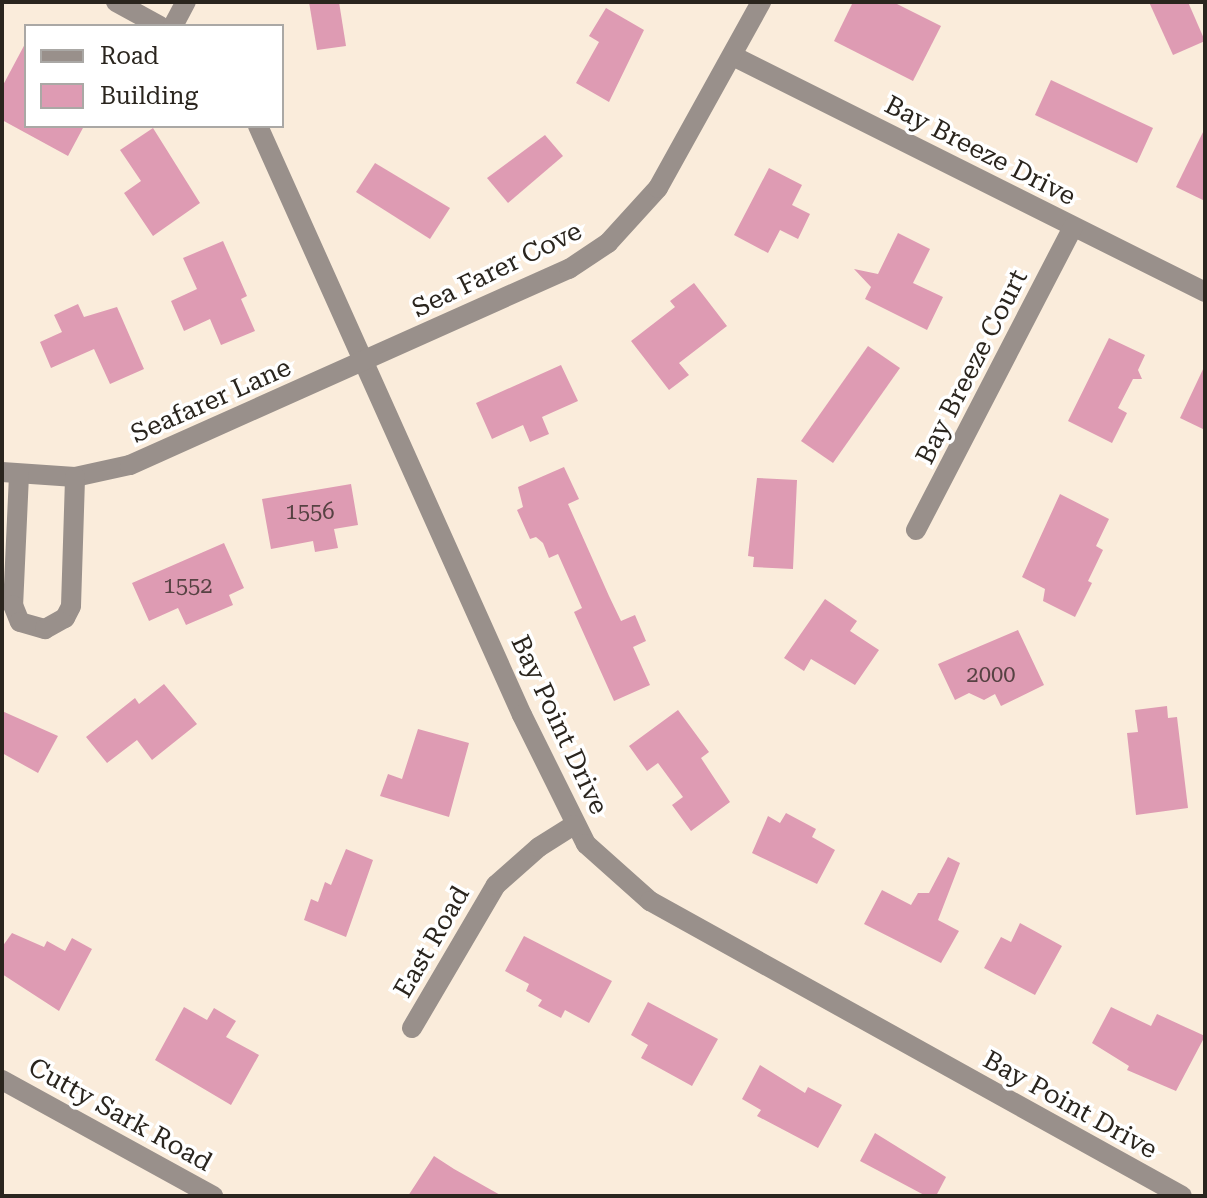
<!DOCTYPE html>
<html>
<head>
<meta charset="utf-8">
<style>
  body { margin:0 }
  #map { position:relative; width:1207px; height:1198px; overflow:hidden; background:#faecdb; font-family:"Roboto Serif",serif }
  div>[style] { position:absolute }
  .building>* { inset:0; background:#de9bb3 }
  .minor>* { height:20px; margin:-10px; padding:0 10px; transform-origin:10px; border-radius:10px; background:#99908b }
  span { translate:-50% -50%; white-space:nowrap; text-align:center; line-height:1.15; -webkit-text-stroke:7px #fff; paint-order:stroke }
  .number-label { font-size:22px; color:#574243 }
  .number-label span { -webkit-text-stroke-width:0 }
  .street-label { font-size:26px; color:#2a251e }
  .frame { position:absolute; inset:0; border:4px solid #2a251e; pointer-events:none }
  .legend { position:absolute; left:24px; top:24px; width:260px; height:104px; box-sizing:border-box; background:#fff; border:2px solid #aaa8a5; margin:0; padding:10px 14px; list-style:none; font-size:24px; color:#2a251e }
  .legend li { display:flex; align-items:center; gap:16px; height:40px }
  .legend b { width:40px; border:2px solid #aaa8a5 }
</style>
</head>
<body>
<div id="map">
  <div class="building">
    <i style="clip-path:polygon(309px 2px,339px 2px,346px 46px,317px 50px)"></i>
    <i style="clip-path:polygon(853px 2px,893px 2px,941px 26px,913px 81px,834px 41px)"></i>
    <i style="clip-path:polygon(1149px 2px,1188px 2px,1205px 41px,1173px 55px)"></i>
    <i style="clip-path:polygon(606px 8px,644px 30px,609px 102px,576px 83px,599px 42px,589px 36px)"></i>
    <i style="clip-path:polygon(26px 42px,26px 126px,84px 126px,68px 156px,2px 120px,2px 87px)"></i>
    <i style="clip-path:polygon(1051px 80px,1153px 128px,1137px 163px,1035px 115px)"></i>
    <i style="clip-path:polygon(153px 128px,200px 203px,153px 236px,124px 193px,141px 181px,120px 150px)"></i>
    <i style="clip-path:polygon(1205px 128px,1205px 201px,1176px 187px)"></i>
    <i style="clip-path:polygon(545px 135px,563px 156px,508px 203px,487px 178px)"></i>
    <i style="clip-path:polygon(375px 163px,450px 208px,430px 239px,356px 192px)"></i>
    <i style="clip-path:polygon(769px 168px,802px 185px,792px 205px,810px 214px,798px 239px,780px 230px,768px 253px,734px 235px)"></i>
    <i style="clip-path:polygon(898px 233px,930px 249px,913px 283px,943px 297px,927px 330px,865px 299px,871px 287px,854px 269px,878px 274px)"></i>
    <i style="clip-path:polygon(223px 241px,247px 296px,241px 299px,255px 331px,221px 345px,210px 319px,184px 331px,171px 301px,197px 289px,183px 258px)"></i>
    <i style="clip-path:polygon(694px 283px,727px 326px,679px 363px,689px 375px,669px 390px,631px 341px,675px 307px,670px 301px)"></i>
    <i style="clip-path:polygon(78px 304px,84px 317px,117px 307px,144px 369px,110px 384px,94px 349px,51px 368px,40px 342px,62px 332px,54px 315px)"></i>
    <i style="clip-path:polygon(1109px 338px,1145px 355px,1138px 370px,1142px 379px,1133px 379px,1118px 408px,1127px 413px,1112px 443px,1068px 421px)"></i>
    <i style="clip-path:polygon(868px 346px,900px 368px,833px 463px,801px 441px)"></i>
    <i style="clip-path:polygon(561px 365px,578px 401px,542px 417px,549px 434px,530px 442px,523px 425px,492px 439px,476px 403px)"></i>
    <i style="clip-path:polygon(1205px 365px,1205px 430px,1180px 418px)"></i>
    <i style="clip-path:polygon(564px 467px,579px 499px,568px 504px,609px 596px,621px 621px,635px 615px,646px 641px,633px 647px,650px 685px,614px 701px,574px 612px,582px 608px,558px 554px,549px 558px,543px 543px,536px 537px,530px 539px,517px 510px,523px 507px,518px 487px)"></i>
    <i style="clip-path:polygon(757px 478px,797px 480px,793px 569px,753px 567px,754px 557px,748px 556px)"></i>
    <i style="clip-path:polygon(351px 484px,358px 525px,334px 529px,338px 548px,315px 552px,313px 541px,271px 549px,262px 499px)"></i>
    <i style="clip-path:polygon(1060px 494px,1109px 519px,1096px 546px,1103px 550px,1088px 581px,1092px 583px,1075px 617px,1043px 601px,1045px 589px,1022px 577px)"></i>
    <i style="clip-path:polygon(224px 543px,244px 588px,229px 595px,233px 605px,186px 625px,178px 608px,149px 621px,132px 583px)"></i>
    <i style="clip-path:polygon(825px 599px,857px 621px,850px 631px,879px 650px,855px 685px,811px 659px,804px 671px,784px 658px)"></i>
    <i style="clip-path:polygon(1018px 630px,1044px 685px,1001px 706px,995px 694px,984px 700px,969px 693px,955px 700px,938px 664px)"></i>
    <i style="clip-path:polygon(164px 684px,197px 724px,152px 760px,137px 740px,107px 763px,86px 737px,135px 698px,139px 704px)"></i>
    <i style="clip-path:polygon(1167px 706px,1168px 718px,1177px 717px,1188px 808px,1136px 815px,1127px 733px,1138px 732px,1135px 710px)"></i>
    <i style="clip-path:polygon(678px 710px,709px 752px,701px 758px,730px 802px,691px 831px,672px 805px,683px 797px,658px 763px,647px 771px,629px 746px)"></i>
    <i style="clip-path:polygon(2px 711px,58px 736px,38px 773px,2px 753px)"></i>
    <i style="clip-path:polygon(418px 729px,469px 743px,449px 817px,380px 796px,388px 774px,402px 779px)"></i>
    <i style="clip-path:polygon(786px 813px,816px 829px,812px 837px,835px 850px,817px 884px,752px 853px,768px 816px,780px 823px)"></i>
    <i style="clip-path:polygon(346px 849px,373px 860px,346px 937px,304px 920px,311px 899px,318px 902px,325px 882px,331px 885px)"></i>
    <i style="clip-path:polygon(948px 857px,960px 863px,938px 920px,959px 931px,941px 963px,864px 924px,882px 890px,911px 905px,918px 893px,929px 893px)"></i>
    <i style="clip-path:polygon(1020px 923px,1062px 946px,1035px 995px,984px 968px,1001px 937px,1011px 942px)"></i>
    <i style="clip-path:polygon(12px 933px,44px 947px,47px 941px,65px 951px,72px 938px,92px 949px,59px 1011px,2px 974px,2px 947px)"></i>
    <i style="clip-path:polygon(524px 936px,612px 981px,589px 1023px,565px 1010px,561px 1018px,538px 1006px,542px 1000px,526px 991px,529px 984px,505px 971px)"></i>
    <i style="clip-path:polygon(648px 1002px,718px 1039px,692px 1086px,641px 1058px,648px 1045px,631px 1035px)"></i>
    <i style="clip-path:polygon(184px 1007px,207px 1020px,214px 1008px,236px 1021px,226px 1037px,259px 1055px,231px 1105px,155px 1060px)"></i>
    <i style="clip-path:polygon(1111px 1007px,1151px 1026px,1157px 1014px,1205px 1036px,1176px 1091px,1127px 1070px,1129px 1066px,1092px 1043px)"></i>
    <i style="clip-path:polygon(760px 1065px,805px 1093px,808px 1087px,842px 1105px,818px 1148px,757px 1116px,761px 1110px,742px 1099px)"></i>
    <i style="clip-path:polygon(875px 1133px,946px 1177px,936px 1196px,926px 1196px,860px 1161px)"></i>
    <i style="clip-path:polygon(434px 1156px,454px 1169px,502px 1196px,408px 1196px)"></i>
  </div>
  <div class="minor">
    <i style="left:116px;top:2px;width:50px;rotate:28.6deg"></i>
    <i style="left:173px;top:26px;width:27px;rotate:-62deg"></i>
    <i style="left:733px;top:56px;width:528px;rotate:26.57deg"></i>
    <i style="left:258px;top:126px;width:645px;rotate:65.86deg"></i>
    <i style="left:522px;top:715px;width:144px;rotate:63.6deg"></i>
    <i style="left:586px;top:844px;width:86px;rotate:41.7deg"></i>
    <i style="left:650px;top:901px;width:608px;rotate:29.01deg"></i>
    <i style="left:2px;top:472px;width:73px;rotate:3.9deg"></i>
    <i style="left:75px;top:477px;width:56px;rotate:-12.3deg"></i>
    <i style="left:130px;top:465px;width:481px;rotate:-24.1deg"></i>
    <i style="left:569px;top:269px;width:47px;rotate:-33.7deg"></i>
    <i style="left:608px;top:243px;width:74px;rotate:-47.7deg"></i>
    <i style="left:658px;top:188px;width:213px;rotate:-61deg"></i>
    <i style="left:19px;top:475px;width:130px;rotate:92.6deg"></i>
    <i style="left:13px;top:605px;width:18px;rotate:68deg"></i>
    <i style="left:20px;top:622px;width:26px;rotate:16deg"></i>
    <i style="left:45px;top:629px;width:23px;rotate:-29deg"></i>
    <i style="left:65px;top:618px;width:13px;rotate:-63deg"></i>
    <i style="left:71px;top:606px;width:129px;rotate:-88.2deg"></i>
    <i style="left:916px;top:530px;width:341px;rotate:-62.6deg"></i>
    <i style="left:412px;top:1028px;width:166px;rotate:-59.6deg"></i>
    <i style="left:496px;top:885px;width:57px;rotate:-41.5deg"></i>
    <i style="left:539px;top:847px;width:41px;rotate:-32.2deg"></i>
    <i style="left:2px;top:1080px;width:241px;rotate:28.8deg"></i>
  </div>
  <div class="number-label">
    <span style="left:310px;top:512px">1556</span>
    <span style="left:188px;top:586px">1552</span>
    <span style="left:991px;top:675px">2000</span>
  </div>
  <div class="street-label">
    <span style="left:980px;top:151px;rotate:27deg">Bay Breeze Drive</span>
    <span style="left:497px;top:270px;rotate:-26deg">Sea Farer Cove</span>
    <span style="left:972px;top:367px;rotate:-63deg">Bay Breeze Court</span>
    <span style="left:211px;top:401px;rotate:-24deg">Seafarer Lane</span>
    <span style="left:559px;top:725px;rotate:65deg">Bay Point Drive</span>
    <span style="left:432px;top:942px;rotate:-60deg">East Road</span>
    <span style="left:1070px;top:1105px;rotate:29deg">Bay Point Drive</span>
    <span style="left:120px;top:1115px;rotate:29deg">Cutty Sark Road</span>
  </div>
  <div class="frame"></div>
  <ul class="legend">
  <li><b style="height:10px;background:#99908b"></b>Road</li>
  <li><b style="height:22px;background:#de9bb3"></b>Building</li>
  </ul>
</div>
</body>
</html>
